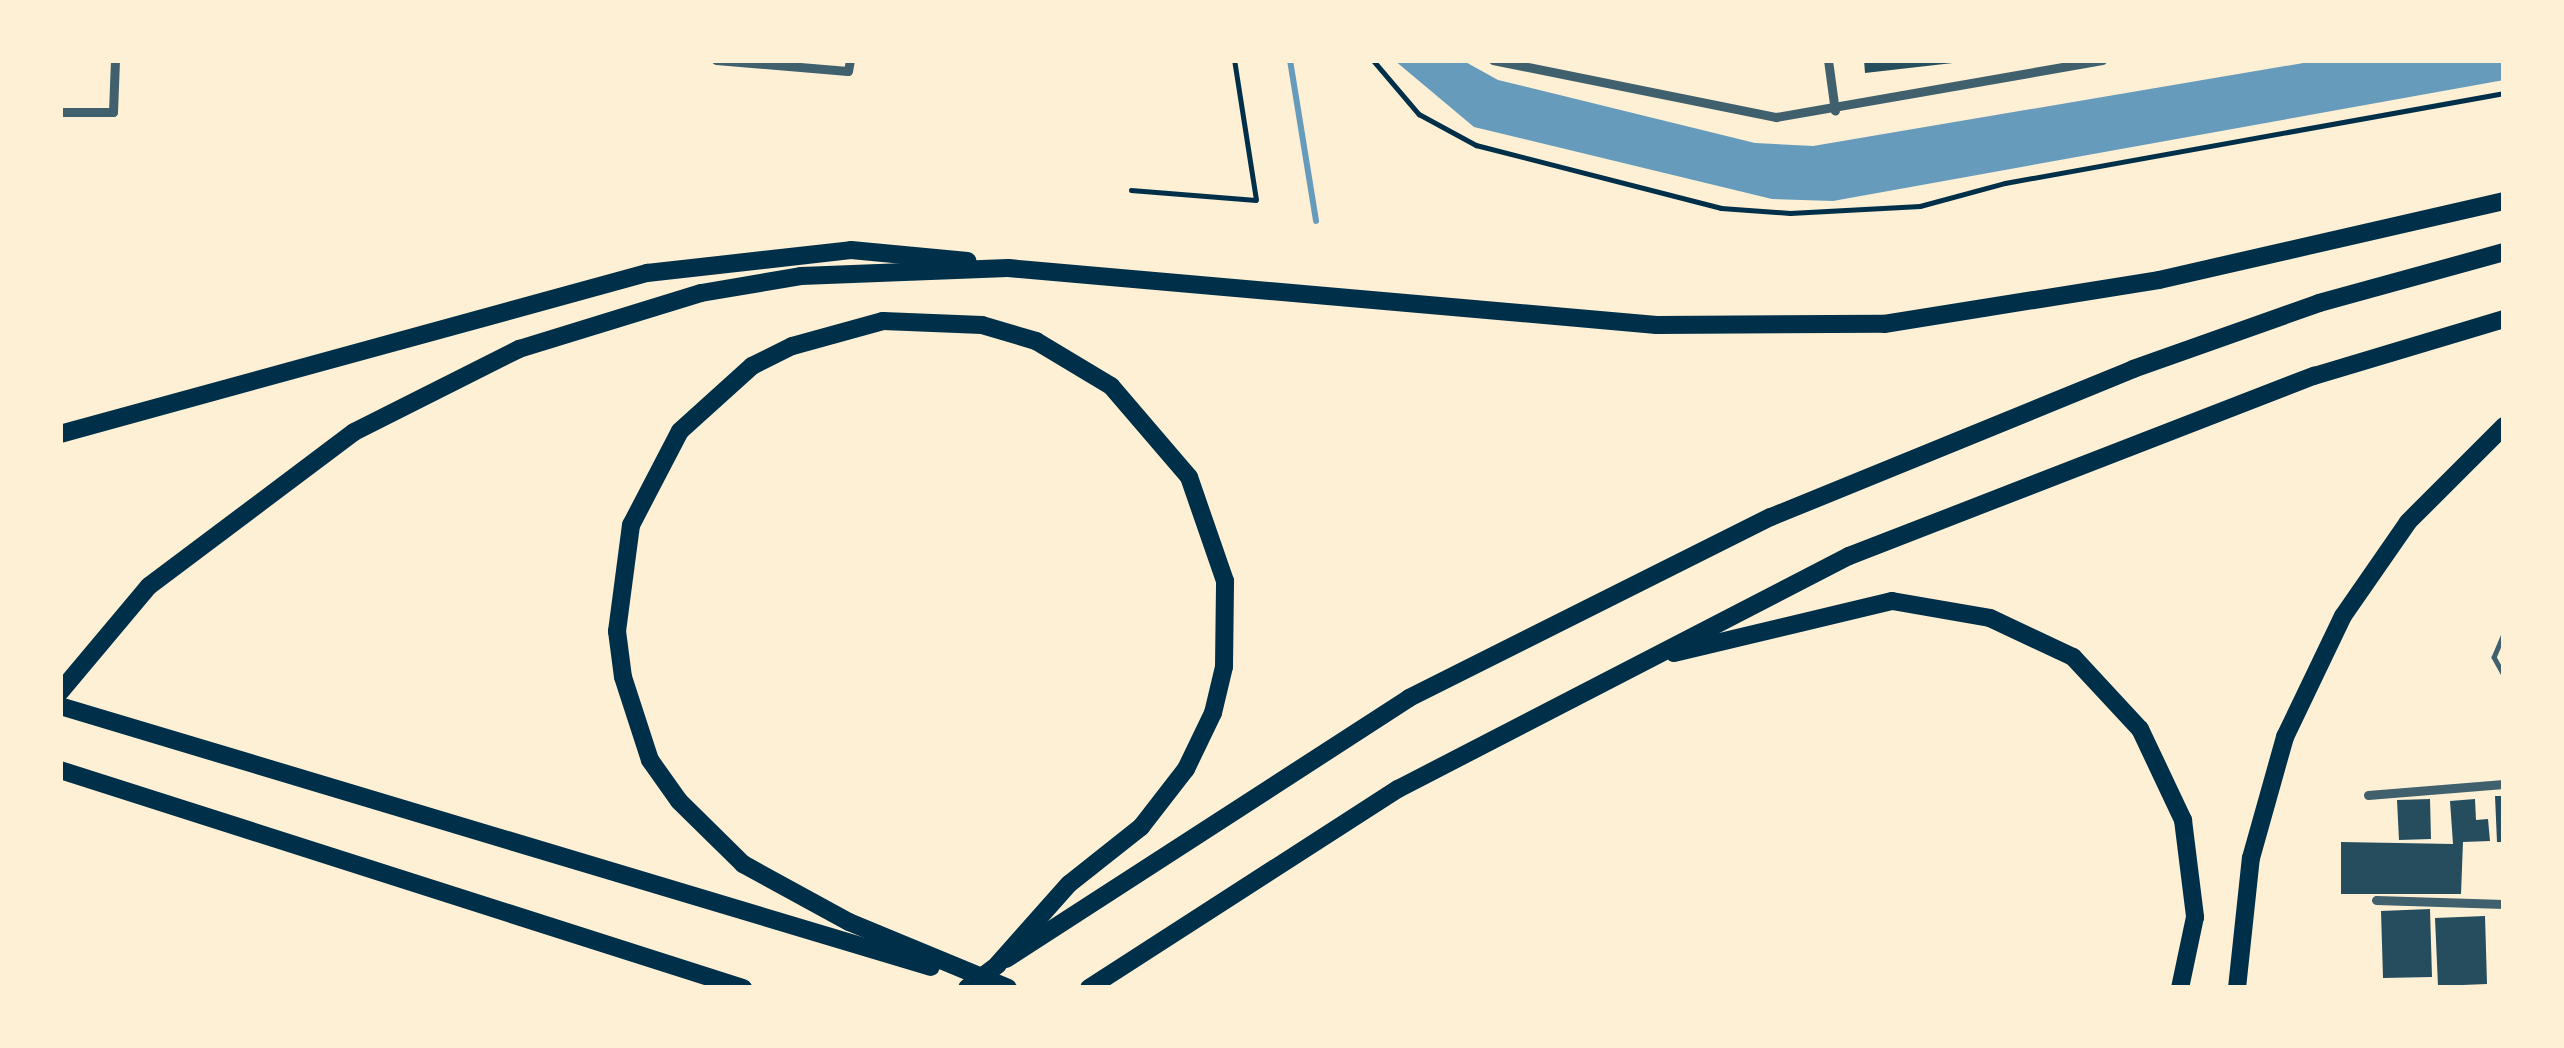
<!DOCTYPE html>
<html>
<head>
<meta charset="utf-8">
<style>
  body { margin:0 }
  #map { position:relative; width:2564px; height:1048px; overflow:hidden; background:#fdf0d5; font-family:"Alegreya Sans",sans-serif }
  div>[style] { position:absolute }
  .water>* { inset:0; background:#669bbc }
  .stream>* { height:6px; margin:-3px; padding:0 3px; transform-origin:3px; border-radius:3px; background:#669bbc }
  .building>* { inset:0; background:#264d5e }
  .path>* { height:4.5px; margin:-2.25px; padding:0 2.25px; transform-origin:2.25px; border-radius:2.25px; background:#003049 }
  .service>* { height:4.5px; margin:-2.25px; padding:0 2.25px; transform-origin:2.25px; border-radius:2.25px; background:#3f606c }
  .minor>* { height:9px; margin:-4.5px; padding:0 4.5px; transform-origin:4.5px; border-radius:4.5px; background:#3f606c }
  .motorway>* { height:18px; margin:-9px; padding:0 9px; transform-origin:9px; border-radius:9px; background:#003049 }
  span { translate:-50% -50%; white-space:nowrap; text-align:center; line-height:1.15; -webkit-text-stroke:10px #fdf0d5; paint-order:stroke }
  .frame { position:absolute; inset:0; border:63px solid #fdf0d5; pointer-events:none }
</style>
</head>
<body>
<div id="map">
  <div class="water">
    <i style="clip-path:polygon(1394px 60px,1462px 60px,1498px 80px,1755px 143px,1813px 146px,2321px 60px,2504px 60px,2504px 80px,1833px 201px,1772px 199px,1474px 127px)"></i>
  </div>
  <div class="stream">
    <i style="left:1290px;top:60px;width:163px;rotate:80.8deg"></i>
  </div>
  <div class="building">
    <i style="clip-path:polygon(1864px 60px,1953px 60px,1953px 63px,1865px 73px)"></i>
    <i style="clip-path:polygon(2495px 796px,2504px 796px,2504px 842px,2497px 842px)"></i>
    <i style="clip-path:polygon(2430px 799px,2431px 839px,2399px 840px,2397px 800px)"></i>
    <i style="clip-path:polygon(2475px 799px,2476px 820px,2488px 819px,2490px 841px,2463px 842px,2461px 894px,2341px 894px,2341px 842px,2453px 844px,2450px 801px)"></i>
    <i style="clip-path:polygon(2430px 909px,2432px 977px,2383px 978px,2381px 911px)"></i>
    <i style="clip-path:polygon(2485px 916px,2487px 984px,2438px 986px,2435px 918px)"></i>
  </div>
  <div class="path">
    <i style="left:1373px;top:60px;width:71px;rotate:49.6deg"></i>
    <i style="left:1419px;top:114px;width:65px;rotate:28.5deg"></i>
    <i style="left:1476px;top:145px;width:253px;rotate:14.4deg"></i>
    <i style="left:1721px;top:208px;width:69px;rotate:4.1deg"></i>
    <i style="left:1790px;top:213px;width:130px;rotate:-3.1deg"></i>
    <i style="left:1920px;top:206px;width:88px;rotate:-15.1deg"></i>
    <i style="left:2005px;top:183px;width:507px;rotate:-10.22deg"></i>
    <i style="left:1131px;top:190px;width:125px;rotate:4.6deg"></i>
    <i style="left:1256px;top:200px;width:142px;rotate:-98.9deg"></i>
  </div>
  <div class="service">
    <i style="left:2504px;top:634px;width:25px;rotate:113deg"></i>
    <i style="left:2494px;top:657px;width:21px;rotate:61deg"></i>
  </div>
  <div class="minor">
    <i style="left:716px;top:60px;width:132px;rotate:4.8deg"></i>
    <i style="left:848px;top:71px;width:11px;rotate:-80deg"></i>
    <i style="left:1493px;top:60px;width:289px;rotate:11.4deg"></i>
    <i style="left:1776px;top:117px;width:331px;rotate:-9.9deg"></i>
    <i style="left:1828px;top:60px;width:51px;rotate:82.2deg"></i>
    <i style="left:60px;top:112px;width:53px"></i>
    <i style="left:113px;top:112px;width:52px;rotate:-87.8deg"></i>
    <i style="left:2368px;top:795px;width:136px;rotate:-4.6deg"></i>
    <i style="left:2376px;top:900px;width:128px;rotate:1.8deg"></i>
  </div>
  <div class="motorway">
    <i style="left:60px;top:434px;width:609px;rotate:-15.34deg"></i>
    <i style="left:647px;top:273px;width:205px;rotate:-6.4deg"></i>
    <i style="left:851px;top:250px;width:117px;rotate:5.4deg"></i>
    <i style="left:1674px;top:653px;width:224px;rotate:-13.4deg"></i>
    <i style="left:1892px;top:601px;width:99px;rotate:9.8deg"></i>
    <i style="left:1990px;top:618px;width:92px;rotate:25.2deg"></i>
    <i style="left:2073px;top:657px;width:98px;rotate:47.1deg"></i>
    <i style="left:2140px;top:729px;width:101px;rotate:64.7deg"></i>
    <i style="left:2183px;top:820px;width:98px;rotate:82.9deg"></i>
    <i style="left:2195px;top:917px;width:73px;rotate:101.9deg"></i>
    <i style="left:60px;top:692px;width:138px;rotate:-50deg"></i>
    <i style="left:149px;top:586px;width:256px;rotate:-36.9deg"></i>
    <i style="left:354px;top:432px;width:185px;rotate:-26.7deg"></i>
    <i style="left:519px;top:349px;width:190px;rotate:-17.1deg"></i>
    <i style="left:701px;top:293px;width:101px;rotate:-9.6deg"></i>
    <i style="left:801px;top:276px;width:207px;rotate:-2.2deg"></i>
    <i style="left:1008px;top:268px;width:651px;rotate:5.02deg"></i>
    <i style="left:1657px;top:325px;width:227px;rotate:-0.3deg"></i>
    <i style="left:1884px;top:324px;width:278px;rotate:-9.1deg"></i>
    <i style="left:2159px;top:280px;width:354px;rotate:-12.9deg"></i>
    <i style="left:60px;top:706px;width:909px;rotate:16.68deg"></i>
    <i style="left:60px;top:770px;width:717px;rotate:17.7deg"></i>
    <i style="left:1006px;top:959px;width:480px;rotate:-32.9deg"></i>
    <i style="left:1409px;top:698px;width:405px;rotate:-26.6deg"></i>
    <i style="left:1771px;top:517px;width:391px;rotate:-22.2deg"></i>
    <i style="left:2133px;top:369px;width:197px;rotate:-19.5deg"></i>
    <i style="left:2319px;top:303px;width:192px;rotate:-15.4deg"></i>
    <i style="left:967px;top:988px;width:38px;rotate:-37deg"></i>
    <i style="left:997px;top:965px;width:108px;rotate:-48.4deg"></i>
    <i style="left:1069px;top:884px;width:92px;rotate:-38.4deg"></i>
    <i style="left:1141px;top:827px;width:73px;rotate:-52.2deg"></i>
    <i style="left:1186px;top:769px;width:62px;rotate:-64.3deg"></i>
    <i style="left:1213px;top:713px;width:47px;rotate:-76.6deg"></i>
    <i style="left:1224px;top:667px;width:86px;rotate:-89.3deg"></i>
    <i style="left:1225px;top:581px;width:110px;rotate:-109.1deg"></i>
    <i style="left:1189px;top:477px;width:120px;rotate:-130.6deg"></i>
    <i style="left:1111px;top:386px;width:87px;rotate:-149deg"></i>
    <i style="left:1036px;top:341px;width:56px;rotate:-163.5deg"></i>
    <i style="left:982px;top:325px;width:99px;rotate:-177.7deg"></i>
    <i style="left:883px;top:321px;width:94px;rotate:164.6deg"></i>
    <i style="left:792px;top:346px;width:45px;rotate:153.4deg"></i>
    <i style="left:752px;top:366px;width:97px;rotate:137.9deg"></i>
    <i style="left:680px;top:431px;width:106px;rotate:117.5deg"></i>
    <i style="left:631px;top:525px;width:107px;rotate:97.5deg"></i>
    <i style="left:617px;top:631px;width:46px;rotate:82.6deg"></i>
    <i style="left:623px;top:677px;width:87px;rotate:72deg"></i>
    <i style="left:650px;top:760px;width:50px;rotate:54.7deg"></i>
    <i style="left:679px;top:801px;width:90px;rotate:44.5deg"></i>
    <i style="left:743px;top:864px;width:121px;rotate:28.7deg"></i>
    <i style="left:849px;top:922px;width:172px;rotate:22.5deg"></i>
    <i style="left:1089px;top:988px;width:368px;rotate:-32.8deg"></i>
    <i style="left:1398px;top:789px;width:508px;rotate:-27.32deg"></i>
    <i style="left:1849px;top:556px;width:499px;rotate:-21.2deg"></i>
    <i style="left:2314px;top:376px;width:198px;rotate:-16.7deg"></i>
    <i style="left:2237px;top:988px;width:131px;rotate:-83.9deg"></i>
    <i style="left:2251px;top:858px;width:126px;rotate:-74.3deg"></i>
    <i style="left:2285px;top:737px;width:134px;rotate:-64.4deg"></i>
    <i style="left:2343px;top:616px;width:114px;rotate:-55.3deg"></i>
    <i style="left:2408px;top:522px;width:136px;rotate:-45deg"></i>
  </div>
  <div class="frame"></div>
</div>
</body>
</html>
